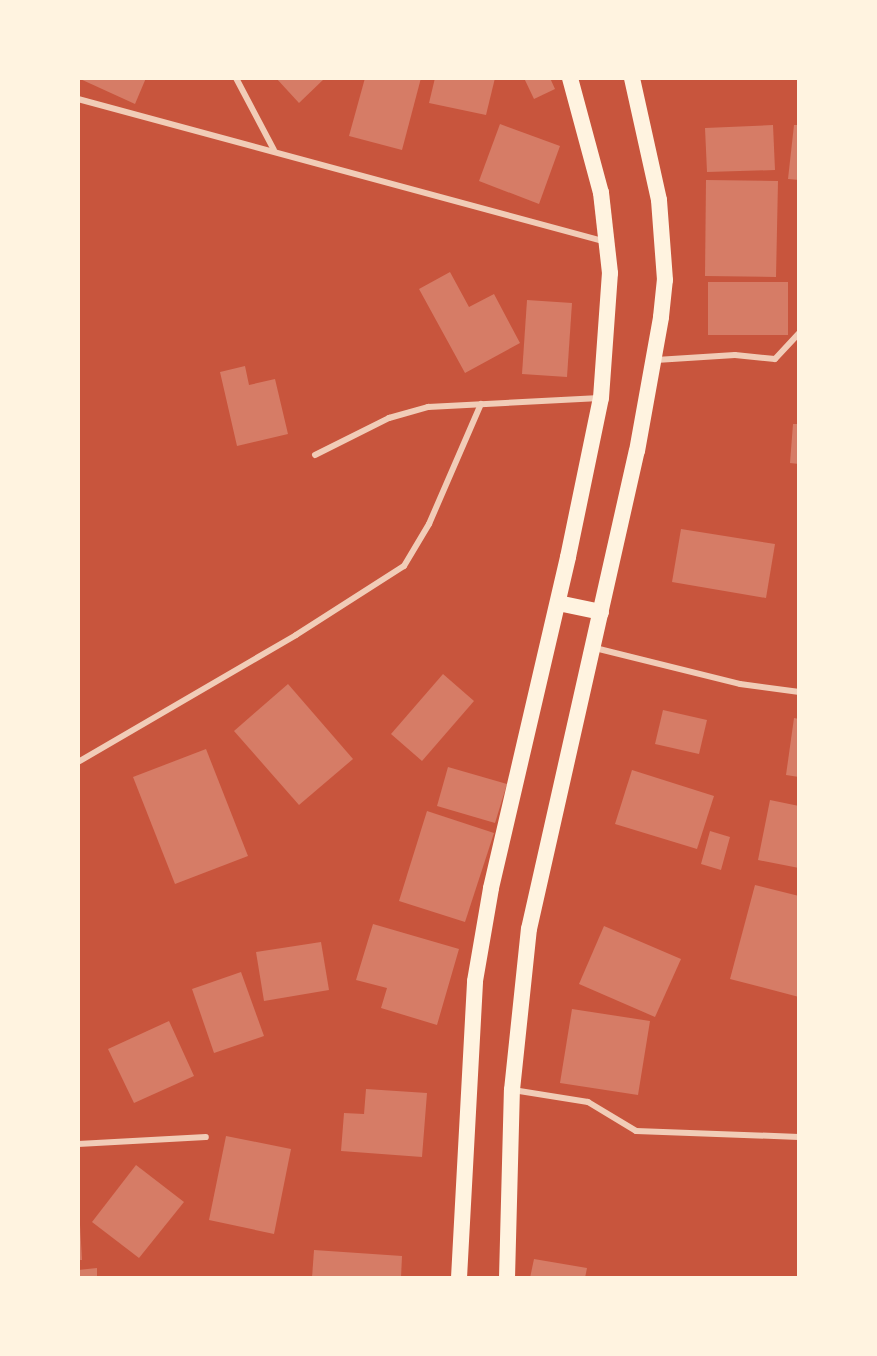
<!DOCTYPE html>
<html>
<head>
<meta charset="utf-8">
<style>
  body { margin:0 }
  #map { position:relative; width:877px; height:1356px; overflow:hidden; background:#c8553d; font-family:Mulish,sans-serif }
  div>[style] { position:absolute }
  .building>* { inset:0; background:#d67c66 }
  .minor>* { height:6px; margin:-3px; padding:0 3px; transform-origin:3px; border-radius:3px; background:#f1ccb7 }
  .trunk>* { height:16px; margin:-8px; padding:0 8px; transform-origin:8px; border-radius:8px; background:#fff3e0 }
  span { translate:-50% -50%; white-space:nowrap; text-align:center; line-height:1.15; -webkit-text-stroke:4.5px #fff3e0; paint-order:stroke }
  .frame { position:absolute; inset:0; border:80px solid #fff3e0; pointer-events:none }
</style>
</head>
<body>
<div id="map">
  <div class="building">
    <i style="clip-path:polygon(78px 78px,146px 78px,135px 104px)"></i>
    <i style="clip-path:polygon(276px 78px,325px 78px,299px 103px)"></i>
    <i style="clip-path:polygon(365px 78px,421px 78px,402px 150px,349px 136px)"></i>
    <i style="clip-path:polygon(435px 78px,495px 78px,486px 115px,429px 103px)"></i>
    <i style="clip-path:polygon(524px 78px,550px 78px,555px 89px,534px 99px)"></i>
    <i style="clip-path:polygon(500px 124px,560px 146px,539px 204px,479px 181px)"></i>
    <i style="clip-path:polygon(773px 125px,775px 170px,707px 172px,705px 128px)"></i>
    <i style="clip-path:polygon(794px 125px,799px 125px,799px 180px,788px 179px)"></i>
    <i style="clip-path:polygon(706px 180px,778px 181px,776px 277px,705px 276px)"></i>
    <i style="clip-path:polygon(450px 272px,469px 307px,494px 294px,520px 343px,465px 373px,419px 289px)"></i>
    <i style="clip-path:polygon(708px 282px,788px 282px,788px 335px,708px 335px)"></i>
    <i style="clip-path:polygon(527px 300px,572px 303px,567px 377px,522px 374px)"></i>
    <i style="clip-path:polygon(245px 366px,249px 385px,275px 379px,288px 434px,237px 446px,220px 372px)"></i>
    <i style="clip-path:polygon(793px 424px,799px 424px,799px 464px,790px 463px)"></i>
    <i style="clip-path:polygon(681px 529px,775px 544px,766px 598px,672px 582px)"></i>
    <i style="clip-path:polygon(443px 674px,474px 701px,422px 761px,391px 734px)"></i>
    <i style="clip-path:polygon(288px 684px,353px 759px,299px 805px,234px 731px)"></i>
    <i style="clip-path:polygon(663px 710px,707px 720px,699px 754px,655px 744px)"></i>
    <i style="clip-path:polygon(794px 718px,799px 719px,799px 777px,786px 775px)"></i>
    <i style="clip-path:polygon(206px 749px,248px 856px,175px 884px,133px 777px)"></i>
    <i style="clip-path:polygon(448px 767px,507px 784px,495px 823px,437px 806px)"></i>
    <i style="clip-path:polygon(632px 770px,714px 796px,697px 849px,615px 824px)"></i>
    <i style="clip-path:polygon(770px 800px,799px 806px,799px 868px,758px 860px)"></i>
    <i style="clip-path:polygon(427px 811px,494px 833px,465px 922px,399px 901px)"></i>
    <i style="clip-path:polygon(710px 831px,730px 837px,721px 870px,701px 864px)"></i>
    <i style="clip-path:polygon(755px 885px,799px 896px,799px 997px,730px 979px)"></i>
    <i style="clip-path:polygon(373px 924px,459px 949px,437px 1025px,381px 1008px,387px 988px,356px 980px)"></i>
    <i style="clip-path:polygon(604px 926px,681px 959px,655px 1017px,579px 984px)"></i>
    <i style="clip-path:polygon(321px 942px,329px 990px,264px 1001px,256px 952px)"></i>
    <i style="clip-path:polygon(241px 972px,264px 1036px,214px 1053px,192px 989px)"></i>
    <i style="clip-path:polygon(572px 1009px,650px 1021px,638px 1095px,560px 1083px)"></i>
    <i style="clip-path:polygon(169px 1021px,194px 1076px,134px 1103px,108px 1049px)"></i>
    <i style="clip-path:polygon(366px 1089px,427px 1093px,422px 1157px,341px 1151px,344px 1113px,364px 1114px)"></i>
    <i style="clip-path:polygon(226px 1136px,291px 1149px,274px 1234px,209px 1220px)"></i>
    <i style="clip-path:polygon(136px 1165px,184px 1202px,139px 1258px,92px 1222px)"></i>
    <i style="clip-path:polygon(80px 1225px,82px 1260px,78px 1260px,78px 1226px)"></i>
    <i style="clip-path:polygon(314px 1250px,402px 1256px,401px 1278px,312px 1278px)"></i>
    <i style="clip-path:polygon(534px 1259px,587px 1268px,585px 1278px,530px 1278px)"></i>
    <i style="clip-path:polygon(97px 1268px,97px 1278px,78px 1278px,78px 1270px)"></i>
  </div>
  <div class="minor">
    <i style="left:236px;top:78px;width:81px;rotate:62.2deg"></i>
    <i style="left:78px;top:99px;width:547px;rotate:15.15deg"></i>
    <i style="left:656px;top:360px;width:79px;rotate:-3.6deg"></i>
    <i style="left:735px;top:355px;width:40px;rotate:5.7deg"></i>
    <i style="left:775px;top:359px;width:35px;rotate:-47deg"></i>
    <i style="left:315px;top:455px;width:83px;rotate:-26.6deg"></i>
    <i style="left:389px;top:418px;width:41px;rotate:-15.8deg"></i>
    <i style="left:428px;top:407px;width:172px;rotate:-3deg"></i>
    <i style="left:595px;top:648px;width:149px;rotate:13.9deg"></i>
    <i style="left:740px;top:684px;width:60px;rotate:7.7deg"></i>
    <i style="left:78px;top:762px;width:252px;rotate:-30.2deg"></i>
    <i style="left:296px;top:635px;width:128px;rotate:-32.6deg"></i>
    <i style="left:404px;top:566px;width:49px;rotate:-59.2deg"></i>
    <i style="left:429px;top:524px;width:131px;rotate:-66.6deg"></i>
    <i style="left:513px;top:1090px;width:76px;rotate:9.1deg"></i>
    <i style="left:588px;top:1102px;width:56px;rotate:31.1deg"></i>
    <i style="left:636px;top:1131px;width:163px;rotate:2.1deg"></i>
    <i style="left:78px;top:1144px;width:128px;rotate:-3.1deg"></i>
  </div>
  <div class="trunk">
    <i style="left:558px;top:603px;width:44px;rotate:11.8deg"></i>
    <i style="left:459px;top:1278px;width:297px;rotate:-86.9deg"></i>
    <i style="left:475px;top:981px;width:94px;rotate:-80.2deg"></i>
    <i style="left:491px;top:888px;width:340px;rotate:-76.9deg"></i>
    <i style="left:568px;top:557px;width:162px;rotate:-78.3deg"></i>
    <i style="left:601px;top:398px;width:125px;rotate:-85.9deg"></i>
    <i style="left:610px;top:273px;width:81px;rotate:-96.4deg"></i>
    <i style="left:601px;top:193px;width:119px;rotate:-105.1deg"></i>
    <i style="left:507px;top:1278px;width:188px;rotate:-88.5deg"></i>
    <i style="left:512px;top:1090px;width:162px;rotate:-84deg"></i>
    <i style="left:529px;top:929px;width:490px;rotate:-77.3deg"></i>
    <i style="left:637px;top:451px;width:136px;rotate:-79.8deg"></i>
    <i style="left:661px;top:317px;width:37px;rotate:-84deg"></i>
    <i style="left:665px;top:280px;width:80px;rotate:-94.3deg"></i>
    <i style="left:659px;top:200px;width:125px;rotate:-102.5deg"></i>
  </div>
  <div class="frame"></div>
</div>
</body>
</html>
